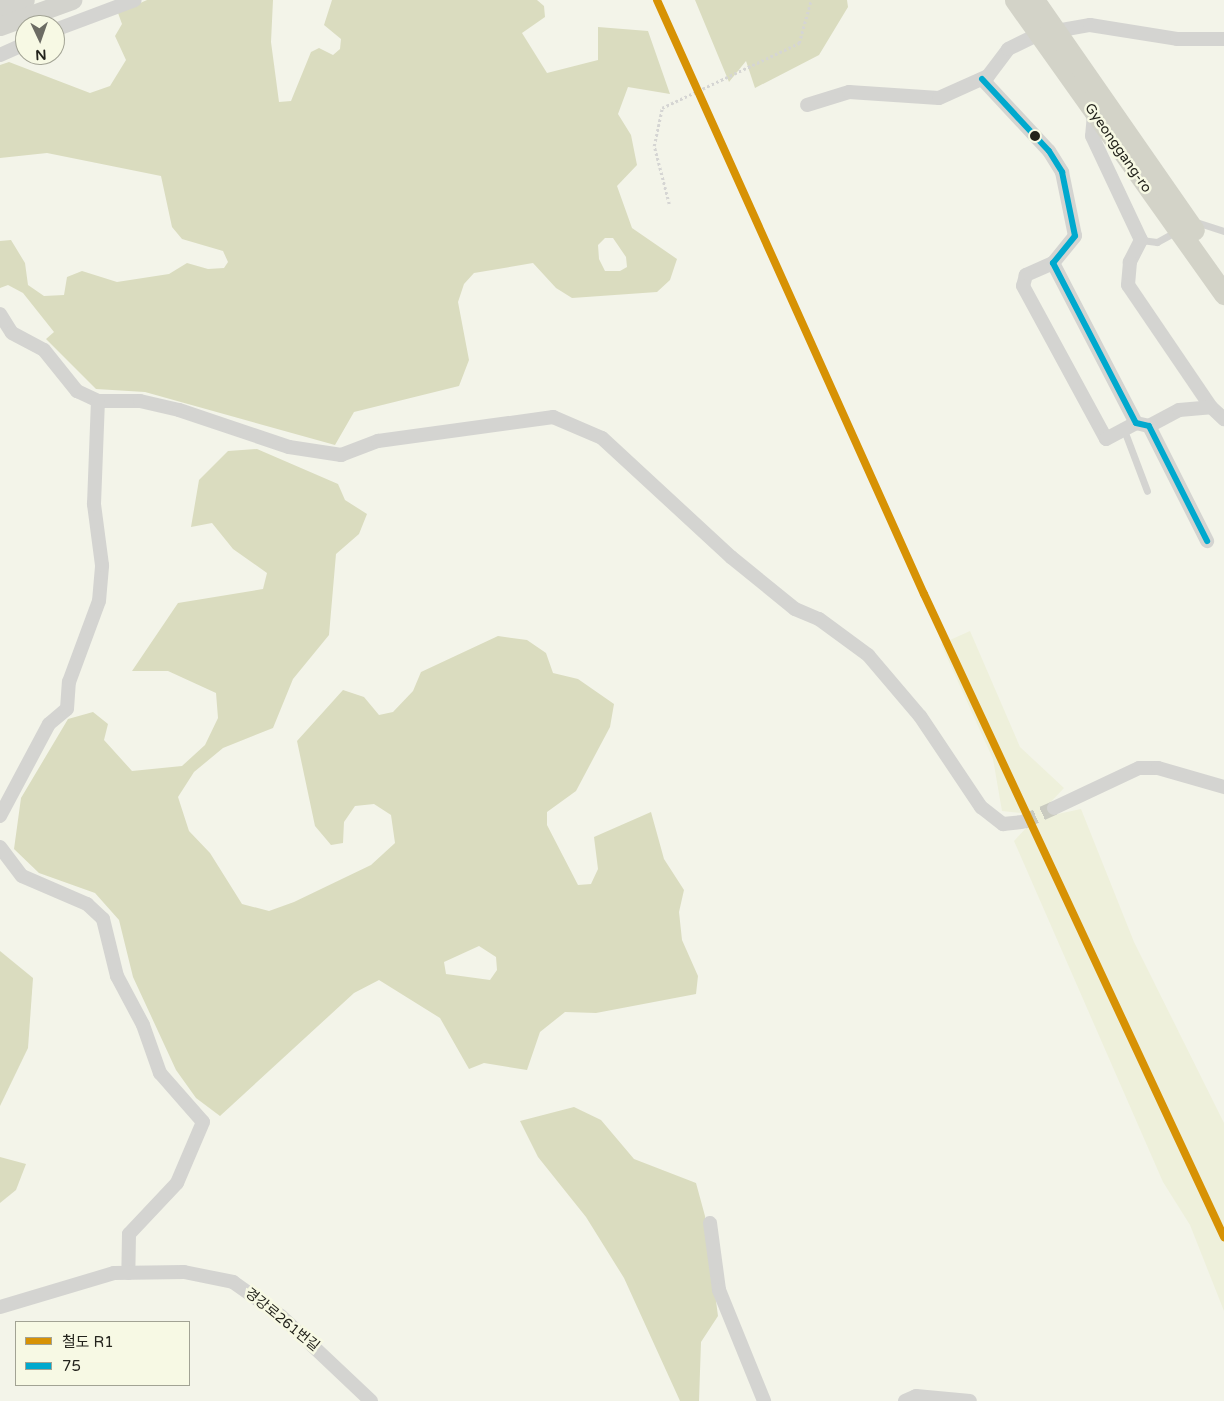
<!DOCTYPE html>
<html>
<head>
<meta charset="utf-8">
<style>
  body { margin:0 }
  #map { position:relative; width:1224px; height:1401px; overflow:hidden; background:#f3f4e9; font-family:"Varela Round","Noto Sans KR",sans-serif }
  div>[style] { position:absolute }
  .built>* { inset:0; background:#eef0db }
  .green>* { inset:0; background:#dadcbf }
  .street-tunnel>* { height:14px; margin-top:-7px; transform-origin:0; background:repeating-linear-gradient(90deg,#c9cac0 0 14px,transparent 0 21px) }
  .path>* { height:2.5px; margin-top:-1.25px; transform-origin:0; background:repeating-linear-gradient(90deg,#d5d5d3 0 2.5px,transparent 0 5px) }
  .lane>* { height:7px; margin:-3.5px; padding:0 3.5px; transform-origin:3.5px; border-radius:3.5px; background:#d4d4d1 }
  .street>* { height:14px; margin:-7px; padding:0 7px; transform-origin:7px; border-radius:7px; background:#d4d4d1 }
  .secondary>* { height:19px; margin:-9.5px; padding:0 9.5px; transform-origin:9.5px; border-radius:9.5px; background:#d3d3cd }
  .primary>* { height:21px; margin:-10.5px; padding:0 10.5px; transform-origin:10.5px; border-radius:10.5px; background:#d3d3c8 }
  .bus-1>* { height:6px; margin:-3px; padding:0 3px; transform-origin:3px; border-radius:3px; background:#00a9ce }
  .rail-1>* { height:8px; margin:-4px; padding:0 4px; transform-origin:4px; border-radius:4px; background:#d79204 }
  .dots>* { width:14px; height:14px; translate:-50% -50%; box-sizing:border-box; border:2px solid #f7f9e4; border-radius:50% }
  span { translate:-50% -50%; white-space:nowrap; text-align:center; line-height:1.15; -webkit-text-stroke:5px #f7f9e4; paint-order:stroke }
  .street-label { font-size:14px; color:#23231c }
  .legend { position:absolute; left:15px; top:1321px; width:175px; height:65px; box-sizing:border-box; background:#f7f9e4; border:1px solid #a2a394; margin:0; padding:6px 9px; list-style:none; font-size:15px; color:#23231c }
  .legend li { display:flex; align-items:center; gap:10px; height:25px }
  .legend b { width:25px; border:1px solid #a2a394 }
  .north { position:absolute; left:15px; top:15px; width:50px; height:50px; box-sizing:border-box; background:#f7f9e4; border:1px solid #a2a394; border-radius:50%; rotate:177deg; font-size:14px; font-weight:700; line-height:20px; text-align:center; color:#23231c }
  .north::after { content:''; display:block; margin:auto; width:18px; height:22px; background:#6c6c64; clip-path:polygon(50% 0,100% 100%,50% 72%,0 100%) }
</style>
</head>
<body>
<div id="map">
  <div class="built">
    <i style="clip-path:polygon(970px 631px,1020px 747px,1064px 788px,1048px 805px,1053px 815px,1081px 809px,1134px 942px,1224px 1123px,1224px 1311px,1190px 1225px,1163px 1182px,1014px 841px,1027px 827px,1021px 813px,1002px 811px,993px 759px,941px 644px)"></i>
  </div>
  <div class="green">
    <i style="clip-path:polygon(evenodd,147px 0,273px 0,271px 42px,279px 102px,291px 101px,311px 52px,319px 48px,333px 55px,340px 49px,341px 39px,324px 25px,332px 0,537px 0,544px 6px,545px 17px,522px 33px,547px 73px,598px 60px,598px 27px,648px 31px,670px 94px,628px 87px,618px 114px,631px 135px,637px 165px,617px 186px,632px 228px,677px 259px,670px 280px,657px 292px,572px 298px,556px 288px,533px 263px,474px 273px,464px 284px,458px 302px,469px 360px,459px 386px,354px 412px,335px 445px,145px 392px,96px 389px,46px 339px,54px 332px,23px 293px,8px 285px,0 288px,0 241px,11px 240px,25px 263px,28px 285px,44px 296px,64px 295px,67px 277px,82px 271px,117px 282px,169px 274px,187px 263px,208px 269px,224px 268px,228px 262px,223px 251px,182px 239px,172px 227px,161px 176px,47px 153px,0 158px,0 65px,9px 62px,90px 93px,110px 86px,126px 60px,115px 36px,122px 24px,118px 13px,147px 0,605px 238px,613px 238px,626px 257px,627px 267px,620px 271px,605px 271px,599px 259px,598px 245px,605px 238px)"></i>
    <i style="clip-path:polygon(695px 0,847px 0,848px 7px,819px 55px,755px 88px,746px 61px,729px 82px)"></i>
    <i style="clip-path:polygon(evenodd,257px 449px,338px 484px,345px 500px,367px 514px,359px 534px,336px 554px,329px 635px,293px 679px,273px 728px,223px 748px,194px 772px,178px 797px,189px 831px,210px 853px,242px 904px,269px 911px,294px 902px,371px 865px,395px 843px,391px 815px,374px 804px,355px 806px,344px 822px,343px 843px,331px 845px,315px 826px,297px 741px,343px 690px,364px 697px,379px 715px,393px 712px,413px 691px,421px 672px,498px 636px,527px 640px,546px 653px,553px 673px,578px 679px,614px 704px,610px 727px,576px 791px,547px 812px,547px 825px,578px 885px,591px 884px,598px 869px,594px 837px,651px 812px,664px 859px,684px 890px,679px 912px,682px 940px,698px 976px,696px 994px,596px 1013px,565px 1012px,540px 1032px,527px 1070px,484px 1063px,469px 1069px,440px 1018px,379px 980px,354px 993px,220px 1116px,196px 1098px,176px 1070px,133px 977px,119px 920px,95px 893px,39px 873px,14px 849px,21px 798px,68px 719px,93px 712px,108px 724px,104px 740px,132px 771px,182px 766px,205px 745px,218px 718px,216px 693px,168px 671px,132px 671px,178px 603px,263px 589px,267px 573px,233px 549px,212px 523px,191px 527px,199px 480px,228px 451px,257px 449px,479px 946px,496px 957px,497px 970px,490px 980px,446px 974px,444px 962px,479px 946px)"></i>
    <i style="clip-path:polygon(0 951px,33px 978px,28px 1048px,0 1106px)"></i>
    <i style="clip-path:polygon(574px 1107px,601px 1120px,634px 1159px,696px 1183px,705px 1216px,718px 1316px,701px 1342px,699px 1401px,680px 1401px,624px 1278px,586px 1217px,538px 1157px,520px 1121px)"></i>
    <i style="clip-path:polygon(0 1157px,26px 1164px,16px 1190px,0 1203px)"></i>
  </div>
  <div class="street-tunnel">
    <i style="left:1023px;top:822px;width:34px;rotate:-24deg"></i>
  </div>
  <div class="path">
    <i style="left:669px;top:204px;width:60px;rotate:-104.5deg"></i>
    <i style="left:654px;top:146px;width:39px;rotate:-78deg"></i>
    <i style="left:662px;top:108px;width:152px;rotate:-25.4deg"></i>
    <i style="left:799px;top:43px;width:45px;rotate:-74.4deg"></i>
  </div>
  <div class="lane">
    <i style="left:1196px;top:222px;width:29px;rotate:18deg"></i>
    <i style="left:1141px;top:240px;width:16px;rotate:7deg"></i>
    <i style="left:1157px;top:242px;width:23px;rotate:-29deg"></i>
    <i style="left:1124px;top:430px;width:65px;rotate:69.3deg"></i>
  </div>
  <div class="street">
    <i style="left:55px;top:30px;width:85px;rotate:-20.6deg"></i>
    <i style="left:0;top:55px;width:27px;rotate:-24deg"></i>
    <i style="left:982px;top:79px;width:98px;rotate:47.1deg"></i>
    <i style="left:1049px;top:151px;width:25px;rotate:58deg"></i>
    <i style="left:1062px;top:172px;width:65px;rotate:78.5deg"></i>
    <i style="left:1075px;top:236px;width:35px;rotate:129deg"></i>
    <i style="left:1053px;top:263px;width:180px;rotate:62.6deg"></i>
    <i style="left:1136px;top:423px;width:13px;rotate:13deg"></i>
    <i style="left:1149px;top:426px;width:129px;rotate:63.2deg"></i>
    <i style="left:807px;top:105px;width:44px;rotate:-17.2deg"></i>
    <i style="left:849px;top:92px;width:90px;rotate:3.8deg"></i>
    <i style="left:939px;top:98px;width:54px;rotate:-24.2deg"></i>
    <i style="left:988px;top:76px;width:34px;rotate:-53deg"></i>
    <i style="left:1008px;top:49px;width:34px;rotate:-26deg"></i>
    <i style="left:1039px;top:34px;width:52px;rotate:-10deg"></i>
    <i style="left:1090px;top:25px;width:88px;rotate:9.1deg"></i>
    <i style="left:1177px;top:39px;width:47px"></i>
    <i style="left:1094px;top:114px;width:22px;rotate:95deg"></i>
    <i style="left:1092px;top:136px;width:115px;rotate:64.8deg"></i>
    <i style="left:1141px;top:240px;width:25px;rotate:117deg"></i>
    <i style="left:1130px;top:262px;width:23px;rotate:95deg"></i>
    <i style="left:1128px;top:285px;width:148px;rotate:55.8deg"></i>
    <i style="left:1211px;top:407px;width:18px;rotate:43deg"></i>
    <i style="left:1053px;top:263px;width:30px;rotate:156deg"></i>
    <i style="left:1026px;top:275px;width:11px;rotate:105deg"></i>
    <i style="left:1023px;top:286px;width:174px;rotate:61.5deg"></i>
    <i style="left:1106px;top:439px;width:34px;rotate:-28deg"></i>
    <i style="left:0;top:314px;width:22px;rotate:58deg"></i>
    <i style="left:12px;top:333px;width:36px;rotate:28deg"></i>
    <i style="left:44px;top:350px;width:53px;rotate:51.2deg"></i>
    <i style="left:77px;top:391px;width:23px;rotate:25deg"></i>
    <i style="left:98px;top:401px;width:42px"></i>
    <i style="left:140px;top:401px;width:40px;rotate:13deg"></i>
    <i style="left:179px;top:410px;width:116px;rotate:18.6deg"></i>
    <i style="left:289px;top:447px;width:53px;rotate:8.7deg"></i>
    <i style="left:341px;top:455px;width:40px;rotate:-21deg"></i>
    <i style="left:378px;top:441px;width:177px;rotate:-7.8deg"></i>
    <i style="left:553px;top:417px;width:53px;rotate:23.2deg"></i>
    <i style="left:602px;top:438px;width:176px;rotate:42.7deg"></i>
    <i style="left:731px;top:557px;width:82px;rotate:39.1deg"></i>
    <i style="left:795px;top:609px;width:26px;rotate:23deg"></i>
    <i style="left:819px;top:619px;width:61px;rotate:36.3deg"></i>
    <i style="left:868px;top:655px;width:80px;rotate:49.6deg"></i>
    <i style="left:920px;top:716px;width:110px;rotate:56.2deg"></i>
    <i style="left:981px;top:807px;width:28px;rotate:38deg"></i>
    <i style="left:1003px;top:824px;width:20px;rotate:-6deg"></i>
    <i style="left:1149px;top:426px;width:34px;rotate:-28deg"></i>
    <i style="left:1179px;top:410px;width:32px;rotate:-5deg"></i>
    <i style="left:1054px;top:808px;width:94px;rotate:-25.2deg"></i>
    <i style="left:1139px;top:768px;width:19px"></i>
    <i style="left:1158px;top:768px;width:69px;rotate:16.1deg"></i>
    <i style="left:0;top:816px;width:104px;rotate:-62deg"></i>
    <i style="left:49px;top:724px;width:23px;rotate:-40deg"></i>
    <i style="left:67px;top:709px;width:27px;rotate:-86deg"></i>
    <i style="left:69px;top:682px;width:86px;rotate:-69.7deg"></i>
    <i style="left:99px;top:601px;width:36px;rotate:-85deg"></i>
    <i style="left:102px;top:565px;width:62px;rotate:-97.5deg"></i>
    <i style="left:94px;top:504px;width:103px;rotate:-87.8deg"></i>
    <i style="left:0;top:847px;width:36px;rotate:53deg"></i>
    <i style="left:22px;top:876px;width:71px;rotate:23.3deg"></i>
    <i style="left:87px;top:904px;width:22px;rotate:43deg"></i>
    <i style="left:103px;top:919px;width:59px;rotate:76.2deg"></i>
    <i style="left:117px;top:976px;width:55px;rotate:62deg"></i>
    <i style="left:143px;top:1025px;width:51px;rotate:70.5deg"></i>
    <i style="left:160px;top:1073px;width:65px;rotate:48.7deg"></i>
    <i style="left:203px;top:1122px;width:66px;rotate:113.1deg"></i>
    <i style="left:177px;top:1183px;width:70px;rotate:133.3deg"></i>
    <i style="left:129px;top:1234px;width:39px;rotate:91deg"></i>
    <i style="left:710px;top:1223px;width:68px;rotate:82.3deg"></i>
    <i style="left:719px;top:1290px;width:120px;rotate:67.9deg"></i>
    <i style="left:0;top:1307px;width:119px;rotate:-16.6deg"></i>
    <i style="left:114px;top:1273px;width:70px;rotate:-0.8deg"></i>
    <i style="left:184px;top:1272px;width:50px;rotate:11.5deg"></i>
    <i style="left:233px;top:1282px;width:59px;rotate:35.3deg"></i>
    <i style="left:281px;top:1316px;width:124px;rotate:43.4deg"></i>
    <i style="left:905px;top:1401px;width:12px;rotate:-24deg"></i>
    <i style="left:916px;top:1396px;width:54px;rotate:5.3deg"></i>
  </div>
  <div class="secondary">
    <i style="left:0;top:8px;width:26px;rotate:-18deg"></i>
    <i style="left:0;top:26px;width:77px;rotate:-19.9deg"></i>
  </div>
  <div class="primary">
    <i style="left:1015px;top:0;width:361px;rotate:54.6deg"></i>
    <i style="left:1034px;top:0;width:280px;rotate:55.2deg"></i>
  </div>
  <div class="bus-1">
    <i style="left:982px;top:79px;width:98px;rotate:47.1deg"></i>
    <i style="left:1049px;top:151px;width:25px;rotate:58deg"></i>
    <i style="left:1062px;top:172px;width:65px;rotate:78.5deg"></i>
    <i style="left:1075px;top:236px;width:35px;rotate:129deg"></i>
    <i style="left:1053px;top:263px;width:180px;rotate:62.6deg"></i>
    <i style="left:1136px;top:423px;width:13px;rotate:13deg"></i>
    <i style="left:1149px;top:426px;width:129px;rotate:63.2deg"></i>
  </div>
  <div class="rail-1">
    <i style="left:657px;top:0;width:651px;rotate:65.8deg"></i>
    <i style="left:924px;top:594px;width:710px;rotate:64.99deg"></i>
  </div>
  <div class="dots">
    <i style="left:1035px;top:136px;background:#23231c"></i>
  </div>
  <div class="street-label">
    <span style="left:1118px;top:148px;rotate:55deg">Gyeonggang-ro</span>
    <span style="left:282px;top:1320px;rotate:39deg">경강로261번길</span>
  </div>
  <ul class="legend">
  <li><b style="height:6px;background:#d79204"></b>철도 R1</li>
  <li><b style="height:6px;background:#00a9ce"></b>75</li>
  </ul>
  <div class="north">N</div>
</div>
</body>
</html>
